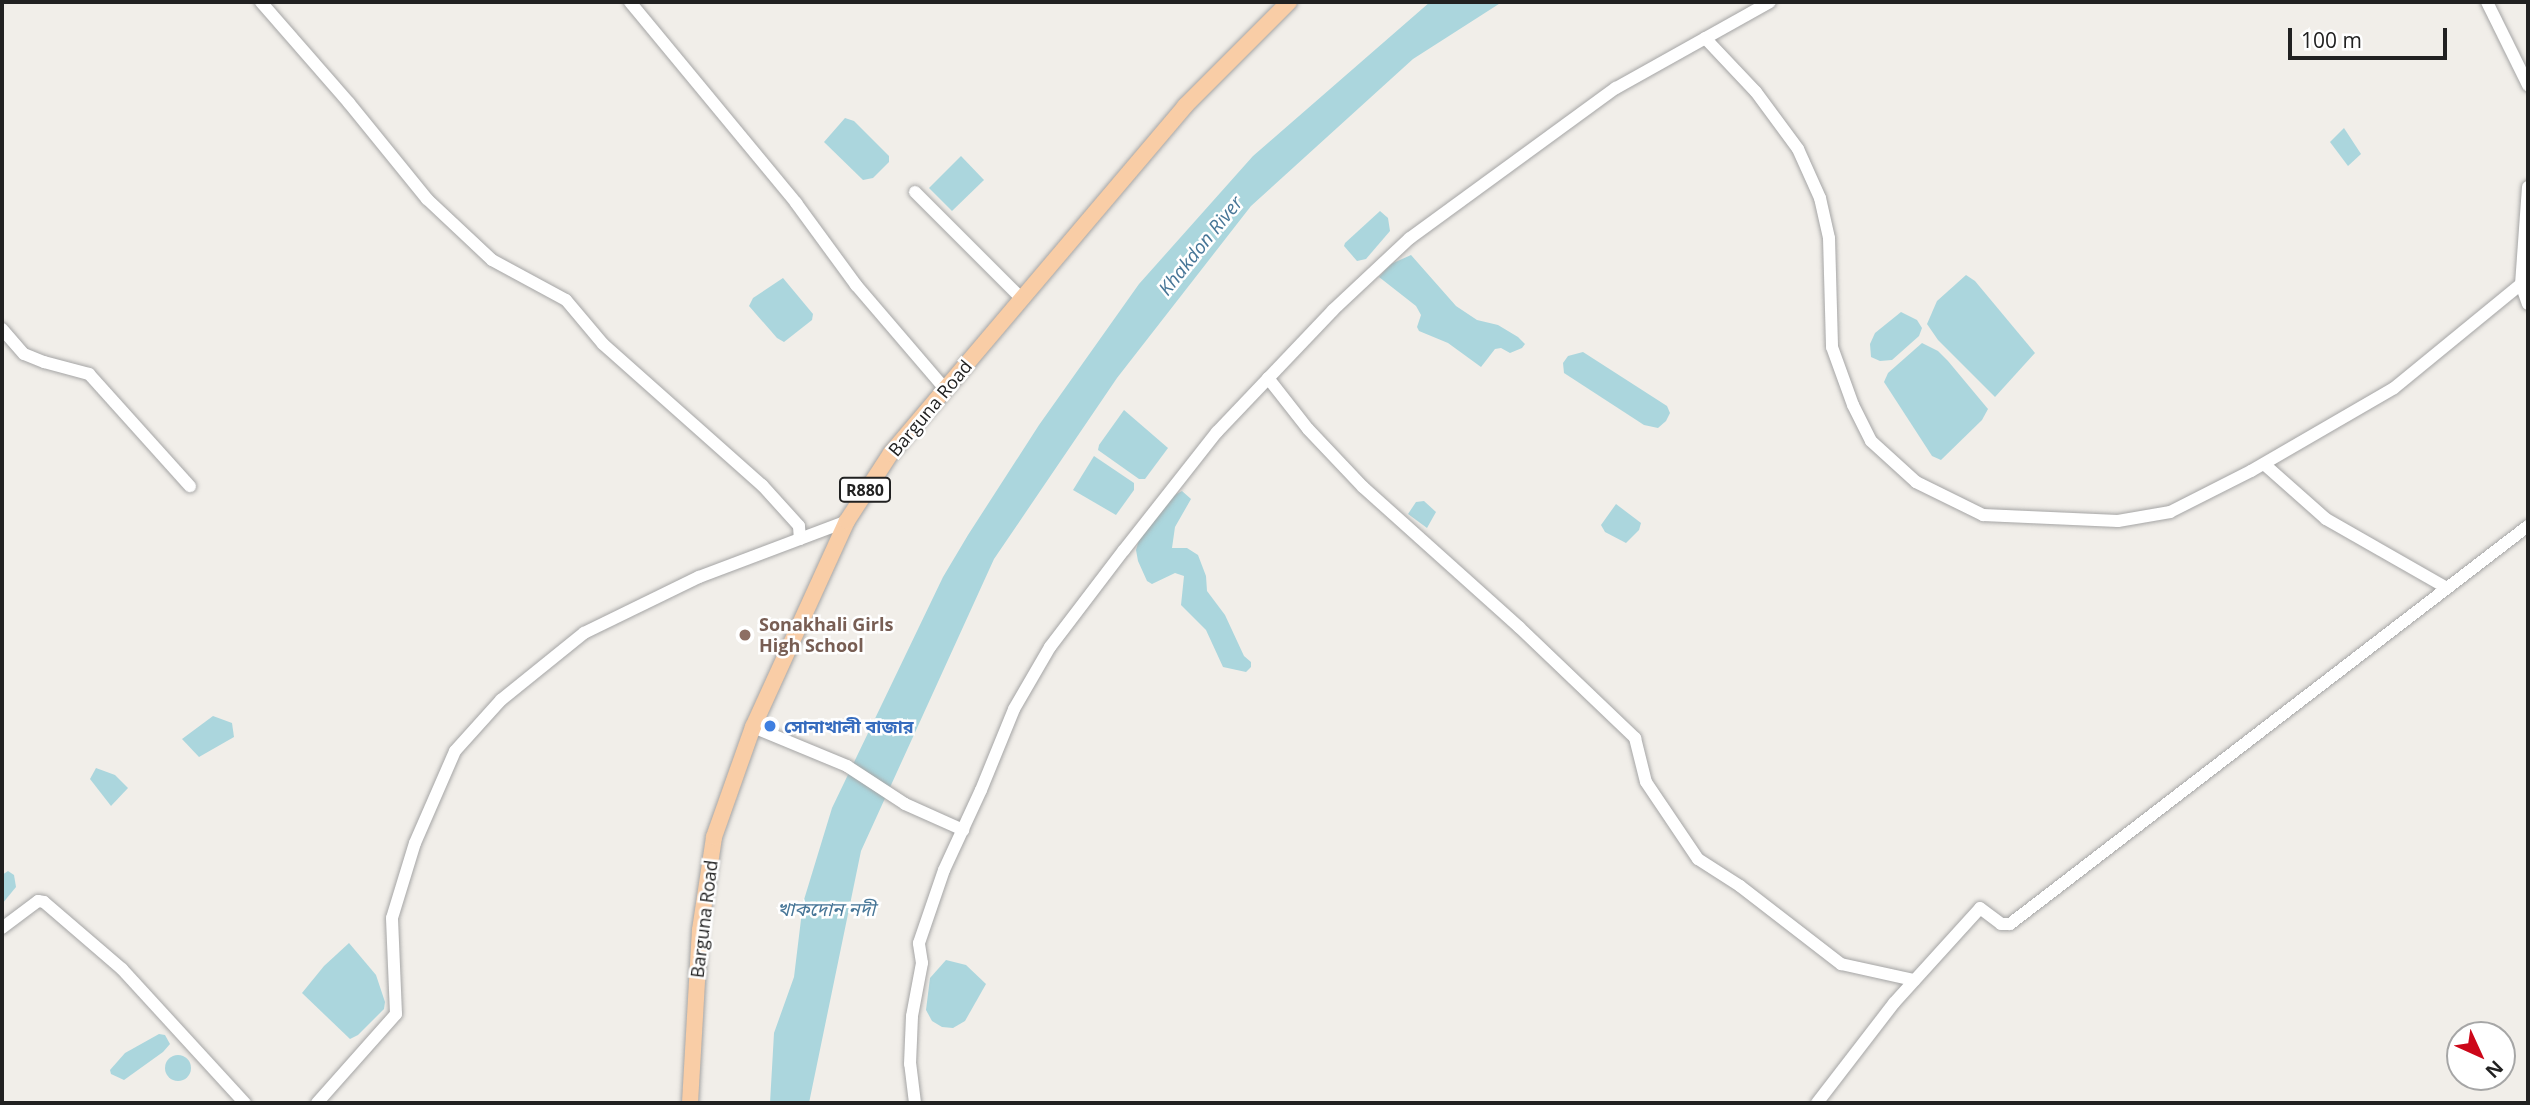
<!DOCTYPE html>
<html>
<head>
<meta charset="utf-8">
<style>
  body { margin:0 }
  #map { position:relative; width:2530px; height:1105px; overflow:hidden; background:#f1eee9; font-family:"Open Sans","Noto Sans Bengali",sans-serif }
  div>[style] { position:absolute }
  .water>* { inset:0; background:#abd6dd }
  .round { border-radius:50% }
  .roads { filter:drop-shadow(0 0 2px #a5a5a5) drop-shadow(0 0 2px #a5a5a5) }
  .minor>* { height:12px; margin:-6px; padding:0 6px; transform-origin:6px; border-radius:6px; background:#fff }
  .major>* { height:16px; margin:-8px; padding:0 8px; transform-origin:8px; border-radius:8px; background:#f9cda6 }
  .dots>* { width:19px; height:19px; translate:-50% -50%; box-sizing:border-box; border:4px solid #fff; border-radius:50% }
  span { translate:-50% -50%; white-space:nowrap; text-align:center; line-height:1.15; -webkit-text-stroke:5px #fff; paint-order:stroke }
  .shield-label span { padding:2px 5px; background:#fff; border:2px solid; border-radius:5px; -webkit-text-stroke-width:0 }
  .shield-label { font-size:16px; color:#212121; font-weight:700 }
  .street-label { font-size:18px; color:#212121 }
  .education-label { font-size:18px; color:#785e54; font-weight:700 }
  .left { translate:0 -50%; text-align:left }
  .shop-label { font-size:18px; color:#366cbe; font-weight:700 }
  .water-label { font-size:19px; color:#477697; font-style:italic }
  .frame { position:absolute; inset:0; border:4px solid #212121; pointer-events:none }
  .north { position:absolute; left:2446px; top:1021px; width:70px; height:70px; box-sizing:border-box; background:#fff; border:2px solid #a6a6a6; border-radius:50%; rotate:135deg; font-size:19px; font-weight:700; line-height:28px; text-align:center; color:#212121 }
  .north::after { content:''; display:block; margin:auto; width:24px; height:32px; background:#cc0719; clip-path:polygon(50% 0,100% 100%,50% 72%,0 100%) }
  .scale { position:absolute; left:2288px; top:28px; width:159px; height:32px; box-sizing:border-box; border:4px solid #212121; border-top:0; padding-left:9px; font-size:21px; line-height:24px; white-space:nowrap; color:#212121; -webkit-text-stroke:5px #fff; paint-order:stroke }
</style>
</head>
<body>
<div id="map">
  <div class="water">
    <i style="clip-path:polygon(1430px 2px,1502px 2px,1413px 59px,1251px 206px,1117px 378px,994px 559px,861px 851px,809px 1103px,770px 1103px,774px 1033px,794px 977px,803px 903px,832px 808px,943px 577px,968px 535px,1039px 425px,1139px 284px,1253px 156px)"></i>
    <i style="clip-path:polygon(845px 118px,854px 121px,889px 156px,889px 162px,873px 178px,863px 180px,824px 142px)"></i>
    <i style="clip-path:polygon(2344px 128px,2361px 154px,2348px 166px,2330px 142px)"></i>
    <i style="clip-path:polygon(961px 156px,984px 180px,952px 211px,929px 188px)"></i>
    <i style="clip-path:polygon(1380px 211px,1388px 218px,1390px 231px,1366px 259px,1357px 261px,1344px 246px,1345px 243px)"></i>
    <i style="clip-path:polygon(1411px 255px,1456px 306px,1477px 320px,1498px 325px,1518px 337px,1525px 344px,1522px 348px,1510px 353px,1501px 348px,1495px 349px,1481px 367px,1448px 343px,1419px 331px,1417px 327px,1421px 315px,1416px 306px,1379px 277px,1391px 264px)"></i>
    <i style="clip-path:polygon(1966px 275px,1975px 281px,2035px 353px,1995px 397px,1938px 340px,1927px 324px,1937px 301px)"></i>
    <i style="clip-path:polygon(783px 278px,813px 314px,812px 320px,784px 342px,777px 338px,749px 306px,753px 298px)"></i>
    <i style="clip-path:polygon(1901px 312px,1917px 320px,1922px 328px,1919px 336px,1892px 360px,1880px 361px,1871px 357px,1870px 344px,1875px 333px)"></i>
    <i style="clip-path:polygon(1922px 343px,1938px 351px,1948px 361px,1988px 409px,1982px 420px,1941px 460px,1932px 456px,1884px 382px,1888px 373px)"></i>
    <i style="clip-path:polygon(1583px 352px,1667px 406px,1670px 413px,1666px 421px,1658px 428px,1644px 425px,1564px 373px,1563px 363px,1568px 356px)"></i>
    <i style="clip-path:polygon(1124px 410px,1168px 448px,1145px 479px,1139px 479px,1098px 450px,1099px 445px)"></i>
    <i style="clip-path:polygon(1094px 456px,1134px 483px,1134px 490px,1116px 515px,1073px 490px)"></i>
    <i style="clip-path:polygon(1182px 491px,1191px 499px,1175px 527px,1172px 548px,1187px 548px,1198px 555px,1206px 576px,1207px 591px,1225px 615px,1244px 656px,1251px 662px,1251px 667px,1246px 672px,1223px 667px,1206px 630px,1181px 605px,1184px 576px,1175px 573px,1152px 584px,1147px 581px,1138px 561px,1136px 550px,1139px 540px,1173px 496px)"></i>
    <i style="clip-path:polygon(1424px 501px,1436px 512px,1427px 528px,1408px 514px,1416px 502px)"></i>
    <i style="clip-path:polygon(1616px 504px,1641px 523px,1639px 530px,1626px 543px,1605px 532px,1601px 525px)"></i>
    <i style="clip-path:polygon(213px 716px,232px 723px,234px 737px,199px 757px,182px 739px)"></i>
    <i style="clip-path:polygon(96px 768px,115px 775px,128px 788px,111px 806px,90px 779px)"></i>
    <i style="clip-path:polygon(8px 871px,14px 875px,16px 887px,2px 904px,2px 875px)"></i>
    <i style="clip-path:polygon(349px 943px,376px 975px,385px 1002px,384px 1009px,358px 1035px,350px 1039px,302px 993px,324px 966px)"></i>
    <i style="clip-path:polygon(946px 960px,966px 965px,986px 984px,965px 1021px,953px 1028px,942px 1027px,932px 1021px,926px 1010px,930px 978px)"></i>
    <i style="clip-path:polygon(159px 1034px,165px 1035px,170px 1044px,163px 1052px,124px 1080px,111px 1074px,110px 1070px,125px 1053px)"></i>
    <i class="round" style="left:165px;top:1055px;width:26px;height:26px"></i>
  </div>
  <div class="roads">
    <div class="minor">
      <i style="left:261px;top:2px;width:134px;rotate:48.9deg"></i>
      <i style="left:349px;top:103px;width:124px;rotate:50.9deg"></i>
      <i style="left:427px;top:199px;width:89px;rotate:43.2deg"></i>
      <i style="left:492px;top:260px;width:84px;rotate:28.4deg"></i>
      <i style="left:566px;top:300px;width:57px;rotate:49.9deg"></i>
      <i style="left:603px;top:344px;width:213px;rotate:41.6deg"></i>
      <i style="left:762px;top:485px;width:55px;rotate:47.9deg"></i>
      <i style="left:799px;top:526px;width:13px;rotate:86deg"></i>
      <i style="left:630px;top:2px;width:261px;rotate:50.4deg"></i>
      <i style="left:796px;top:203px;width:102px;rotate:53.8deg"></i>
      <i style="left:856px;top:285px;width:137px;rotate:49.4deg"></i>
      <i style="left:2487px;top:2px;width:93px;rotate:63.7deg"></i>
      <i style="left:1705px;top:38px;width:74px;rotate:46.6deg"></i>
      <i style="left:1756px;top:92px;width:71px;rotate:53.6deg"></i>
      <i style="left:1798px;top:149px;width:54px;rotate:65.8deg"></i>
      <i style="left:1820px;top:198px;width:41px;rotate:77.3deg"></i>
      <i style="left:1829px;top:238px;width:109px;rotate:88.4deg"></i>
      <i style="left:1832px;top:347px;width:62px;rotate:70.1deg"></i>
      <i style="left:1853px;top:405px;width:40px;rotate:63.4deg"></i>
      <i style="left:1871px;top:441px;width:61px;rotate:42.3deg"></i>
      <i style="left:1916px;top:482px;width:75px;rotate:26.2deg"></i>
      <i style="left:1983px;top:515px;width:135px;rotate:2.5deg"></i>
      <i style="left:2118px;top:521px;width:53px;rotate:-9.8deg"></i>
      <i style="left:2170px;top:512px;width:91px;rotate:-26.8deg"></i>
      <i style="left:2251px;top:471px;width:165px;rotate:-30.1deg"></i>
      <i style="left:2394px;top:388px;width:164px;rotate:-39.3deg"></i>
      <i style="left:2528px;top:187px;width:97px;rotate:94.1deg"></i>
      <i style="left:2521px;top:284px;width:21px;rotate:71deg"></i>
      <i style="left:915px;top:192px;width:151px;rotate:45deg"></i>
      <i style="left:2px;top:329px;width:33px;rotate:49deg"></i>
      <i style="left:24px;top:354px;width:22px;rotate:22deg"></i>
      <i style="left:44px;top:362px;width:47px;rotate:14.9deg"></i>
      <i style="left:89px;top:374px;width:151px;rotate:48deg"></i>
      <i style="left:1268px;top:378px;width:65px;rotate:51.9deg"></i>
      <i style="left:1308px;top:429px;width:80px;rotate:46.5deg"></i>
      <i style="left:1363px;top:487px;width:210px;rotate:41.9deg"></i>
      <i style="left:1519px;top:627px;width:161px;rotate:43.7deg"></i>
      <i style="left:1635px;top:738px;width:45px;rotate:76deg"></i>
      <i style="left:1646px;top:782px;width:93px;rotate:56deg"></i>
      <i style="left:1698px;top:859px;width:50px;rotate:32.7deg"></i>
      <i style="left:1740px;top:886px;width:128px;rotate:37.7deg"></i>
      <i style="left:1841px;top:964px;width:75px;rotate:12.4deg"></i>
      <i style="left:2264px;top:464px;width:83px;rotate:41.6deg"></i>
      <i style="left:2326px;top:519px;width:139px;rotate:29.7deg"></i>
      <i style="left:753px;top:727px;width:102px;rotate:22.5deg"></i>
      <i style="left:847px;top:766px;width:69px;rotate:33.2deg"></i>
      <i style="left:905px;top:804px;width:64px;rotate:24.1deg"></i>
      <i style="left:2px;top:928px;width:45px;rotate:-36.9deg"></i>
      <i style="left:38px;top:901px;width:6px;rotate:9deg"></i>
      <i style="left:44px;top:902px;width:103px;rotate:40.7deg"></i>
      <i style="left:122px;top:969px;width:182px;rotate:47.5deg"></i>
      <i style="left:317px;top:1103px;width:119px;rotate:-48.4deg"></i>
      <i style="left:396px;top:1014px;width:96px;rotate:-92.4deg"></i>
      <i style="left:392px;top:918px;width:78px;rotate:-73deg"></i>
      <i style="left:415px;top:843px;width:100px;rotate:-66.5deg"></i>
      <i style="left:455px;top:751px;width:69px;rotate:-48deg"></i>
      <i style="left:501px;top:700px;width:107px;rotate:-38.9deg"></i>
      <i style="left:584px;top:633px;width:128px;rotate:-26deg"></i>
      <i style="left:699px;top:577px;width:158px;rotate:-20.7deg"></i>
      <i style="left:915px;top:1103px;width:39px;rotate:-97deg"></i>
      <i style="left:910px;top:1064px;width:48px;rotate:-87.6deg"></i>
      <i style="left:912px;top:1016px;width:54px;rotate:-79.3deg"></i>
      <i style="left:922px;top:963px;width:20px;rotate:-99deg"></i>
      <i style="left:919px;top:943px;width:77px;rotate:-71.1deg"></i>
      <i style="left:944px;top:870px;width:88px;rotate:-65.2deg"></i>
      <i style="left:981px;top:790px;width:87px;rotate:-67.8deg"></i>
      <i style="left:1014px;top:709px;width:72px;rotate:-59.9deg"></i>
      <i style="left:1050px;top:647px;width:122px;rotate:-52.7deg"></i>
      <i style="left:1124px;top:550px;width:150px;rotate:-51.8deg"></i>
      <i style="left:1217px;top:432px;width:168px;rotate:-46.4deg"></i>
      <i style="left:1333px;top:310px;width:105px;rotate:-43.1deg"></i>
      <i style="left:1410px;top:238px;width:255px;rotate:-36.1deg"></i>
      <i style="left:1616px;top:88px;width:176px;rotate:-29.2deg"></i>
      <i style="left:1817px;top:1103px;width:126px;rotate:-52.4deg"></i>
      <i style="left:1894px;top:1003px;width:128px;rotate:-47.8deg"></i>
      <i style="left:1980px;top:908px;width:26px;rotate:37deg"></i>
      <i style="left:2001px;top:924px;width:9px"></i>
      <i style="left:2010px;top:924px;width:653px;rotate:-37.54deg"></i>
    </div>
    <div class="major">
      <i style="left:690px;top:1103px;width:173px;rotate:-86.7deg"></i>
      <i style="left:700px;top:930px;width:94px;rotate:-81.4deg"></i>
      <i style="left:714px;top:837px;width:117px;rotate:-70.5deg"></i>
      <i style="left:753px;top:727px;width:226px;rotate:-65.5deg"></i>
      <i style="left:847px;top:521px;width:81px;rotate:-57.1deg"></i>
      <i style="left:891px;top:453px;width:455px;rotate:-49.7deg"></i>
      <i style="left:1185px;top:106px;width:147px;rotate:-45deg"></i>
    </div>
  </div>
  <div class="dots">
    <i style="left:745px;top:635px;background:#8d6e63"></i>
    <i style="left:770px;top:726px;background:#3f7fe0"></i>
  </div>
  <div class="shield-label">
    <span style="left:865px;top:490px">R880</span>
  </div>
  <div class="street-label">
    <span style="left:930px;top:408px;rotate:-50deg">Barguna Road</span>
    <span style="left:704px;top:919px;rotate:-83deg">Barguna Road</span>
  </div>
  <div class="education-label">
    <span class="left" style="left:759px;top:635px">Sonakhali Girls<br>High School</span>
  </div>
  <div class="shop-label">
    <span class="left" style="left:784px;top:726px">সোনাখালী বাজার</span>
  </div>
  <div class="water-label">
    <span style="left:1201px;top:246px;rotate:-51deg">Khakdon River</span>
    <span style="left:826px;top:910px">খাকদোন নদী</span>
  </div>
  <div class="frame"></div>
  <div class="north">N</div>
  <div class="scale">100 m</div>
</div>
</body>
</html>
